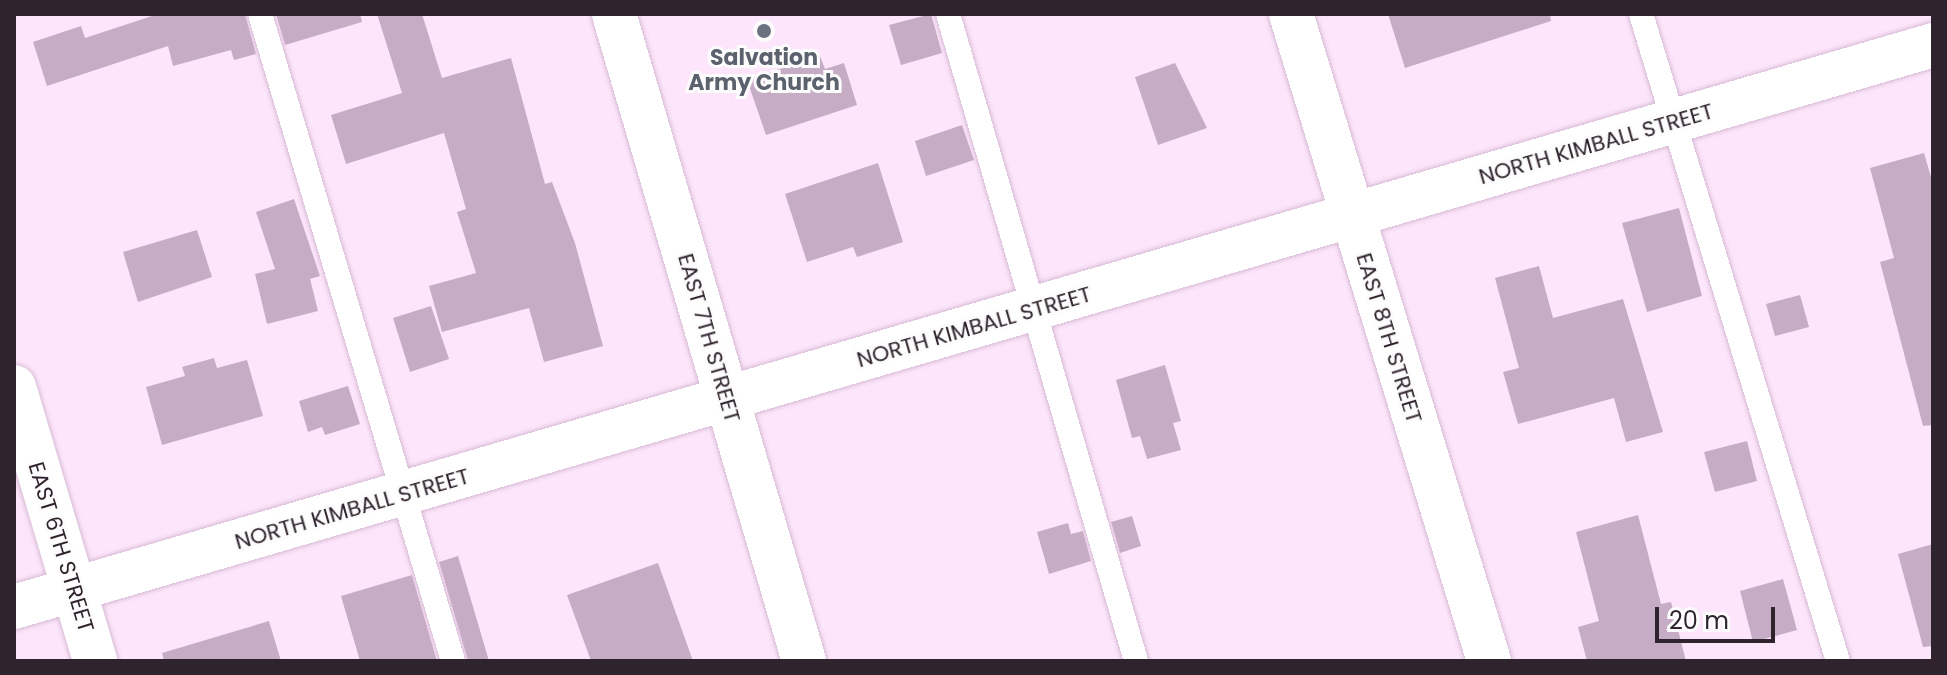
<!DOCTYPE html>
<html>
<head>
<meta charset="utf-8">
<style>
  body { margin:0 }
  #map { position:relative; width:1947px; height:675px; overflow:hidden; background:#fde6fb; font-family:Poppins,sans-serif }
  div>[style] { position:absolute }
  .building>* { inset:0; background:#c7acc5 }
  .roads { filter:drop-shadow(0 0 2px #d7bbd5) drop-shadow(0 0 2px #d7bbd5) }
  .service>* { height:24px; margin:-12px; padding:0 12px; transform-origin:12px; border-radius:12px; background:#fff }
  .minor>* { height:44px; margin:-22px; padding:0 22px; transform-origin:22px; border-radius:22px; background:#fff }
  .dots>* { width:22px; height:22px; translate:-50% -50%; box-sizing:border-box; border:4px solid #fcfcfc; border-radius:50% }
  span { translate:-50% -50%; white-space:nowrap; text-align:center; line-height:1.15; -webkit-text-stroke:6px #fcfcfc; paint-order:stroke }
  .worship-label { font-size:22px; color:#5b616d; font-weight:700 }
  .street-label { font-size:22px; color:#2f242e }
  .frame { position:absolute; inset:0; border:16px solid #2f242e; pointer-events:none }
  .scale { position:absolute; left:1655px; top:607px; width:120px; height:36px; box-sizing:border-box; border:4px solid #2f242e; border-top:0; padding-left:10px; font-size:24px; line-height:28px; white-space:nowrap; color:#2f242e; -webkit-text-stroke:6px #fcfcfc; paint-order:stroke }
</style>
</head>
<body>
<div id="map">
  <div class="building">
    <i style="clip-path:polygon(158px 14px,245px 14px,256px 54px,234px 60px,231px 50px,173px 66px,168px 46px,47px 86px,33px 42px,81px 26px,85px 38px)"></i>
    <i style="clip-path:polygon(276px 14px,360px 14px,362px 22px,285px 45px)"></i>
    <i style="clip-path:polygon(377px 14px,422px 14px,442px 78px,511px 58px,545px 184px,552px 182px,575px 243px,603px 346px,544px 362px,529px 308px,442px 332px,429px 286px,476px 273px,457px 212px,466px 209px,444px 133px,346px 164px,331px 115px,402px 93px)"></i>
    <i style="clip-path:polygon(931px 14px,942px 53px,901px 65px,889px 25px)"></i>
    <i style="clip-path:polygon(1388px 14px,1550px 14px,1551px 21px,1405px 68px)"></i>
    <i style="clip-path:polygon(820px 56px,825px 69px,844px 63px,857px 105px,766px 135px,747px 80px)"></i>
    <i style="clip-path:polygon(1175px 63px,1207px 128px,1158px 145px,1135px 77px)"></i>
    <i style="clip-path:polygon(962px 125px,974px 160px,926px 176px,915px 141px)"></i>
    <i style="clip-path:polygon(1924px 153px,1933px 184px,1933px 425px,1923px 426px,1880px 262px,1894px 258px,1870px 168px)"></i>
    <i style="clip-path:polygon(878px 163px,903px 242px,857px 257px,853px 247px,807px 262px,785px 194px)"></i>
    <i style="clip-path:polygon(294px 199px,320px 276px,310px 279px,318px 311px,267px 324px,255px 274px,275px 269px,256px 212px)"></i>
    <i style="clip-path:polygon(1679px 208px,1702px 296px,1647px 312px,1622px 223px)"></i>
    <i style="clip-path:polygon(197px 230px,212px 277px,138px 302px,123px 252px)"></i>
    <i style="clip-path:polygon(1539px 266px,1553px 318px,1623px 299px,1663px 432px,1626px 442px,1614px 398px,1518px 424px,1503px 372px,1519px 368px,1495px 278px)"></i>
    <i style="clip-path:polygon(1800px 295px,1809px 327px,1775px 336px,1766px 304px)"></i>
    <i style="clip-path:polygon(431px 306px,449px 359px,410px 372px,393px 318px)"></i>
    <i style="clip-path:polygon(214px 358px,217px 368px,247px 360px,263px 416px,162px 445px,146px 387px,185px 376px,182px 367px)"></i>
    <i style="clip-path:polygon(1165px 365px,1181px 421px,1173px 423px,1181px 450px,1147px 459px,1140px 436px,1132px 438px,1116px 380px)"></i>
    <i style="clip-path:polygon(348px 386px,360px 424px,325px 435px,322px 427px,308px 432px,299px 401px)"></i>
    <i style="clip-path:polygon(1747px 441px,1757px 481px,1715px 492px,1704px 452px)"></i>
    <i style="clip-path:polygon(1638px 515px,1661px 604px,1671px 602px,1686px 661px,1587px 661px,1578px 627px,1599px 621px,1576px 532px)"></i>
    <i style="clip-path:polygon(1132px 516px,1141px 546px,1120px 553px,1111px 522px)"></i>
    <i style="clip-path:polygon(1068px 523px,1071px 534px,1083px 531px,1091px 561px,1049px 574px,1037px 532px)"></i>
    <i style="clip-path:polygon(1933px 544px,1933px 646px,1923px 647px,1898px 554px)"></i>
    <i style="clip-path:polygon(458px 556px,489px 661px,468px 661px,439px 562px)"></i>
    <i style="clip-path:polygon(658px 563px,693px 661px,591px 661px,567px 595px)"></i>
    <i style="clip-path:polygon(412px 575px,437px 661px,360px 661px,341px 596px)"></i>
    <i style="clip-path:polygon(1783px 579px,1797px 630px,1753px 642px,1740px 591px)"></i>
    <i style="clip-path:polygon(269px 621px,281px 661px,164px 661px,162px 653px)"></i>
  </div>
  <div class="roads">
    <div class="service">
      <i style="left:260px;top:14px;width:675px;rotate:73.39deg"></i>
      <i style="left:948px;top:14px;width:674px;rotate:73.8deg"></i>
      <i style="left:1641px;top:14px;width:676px;rotate:73.07deg"></i>
    </div>
    <div class="minor">
      <i style="left:614px;top:14px;width:674px;rotate:73.63deg"></i>
      <i style="left:1291px;top:14px;width:677px;rotate:72.98deg"></i>
      <i style="left:14px;top:387px;width:286px;rotate:73.5deg"></i>
      <i style="left:14px;top:607px;width:2000px;rotate:-16.32deg"></i>
    </div>
  </div>
  <div class="dots">
    <i style="left:764px;top:31px;background:#6b7280"></i>
  </div>
  <div class="worship-label">
    <span style="left:764px;top:70px">Salvation<br>Army Church</span>
  </div>
  <div class="street-label">
    <span style="left:1596px;top:144px;rotate:-16deg">NORTH KIMBALL STREET</span>
    <span style="left:974px;top:327px;rotate:-16deg">NORTH KIMBALL STREET</span>
    <span style="left:709px;top:338px;rotate:74deg">EAST 7TH STREET</span>
    <span style="left:1389px;top:338px;rotate:73deg">EAST 8TH STREET</span>
    <span style="left:352px;top:509px;rotate:-16deg">NORTH KIMBALL STREET</span>
    <span style="left:61px;top:547px;rotate:73deg">EAST 6TH STREET</span>
  </div>
  <div class="frame"></div>
  <div class="scale">20 m</div>
</div>
</body>
</html>
